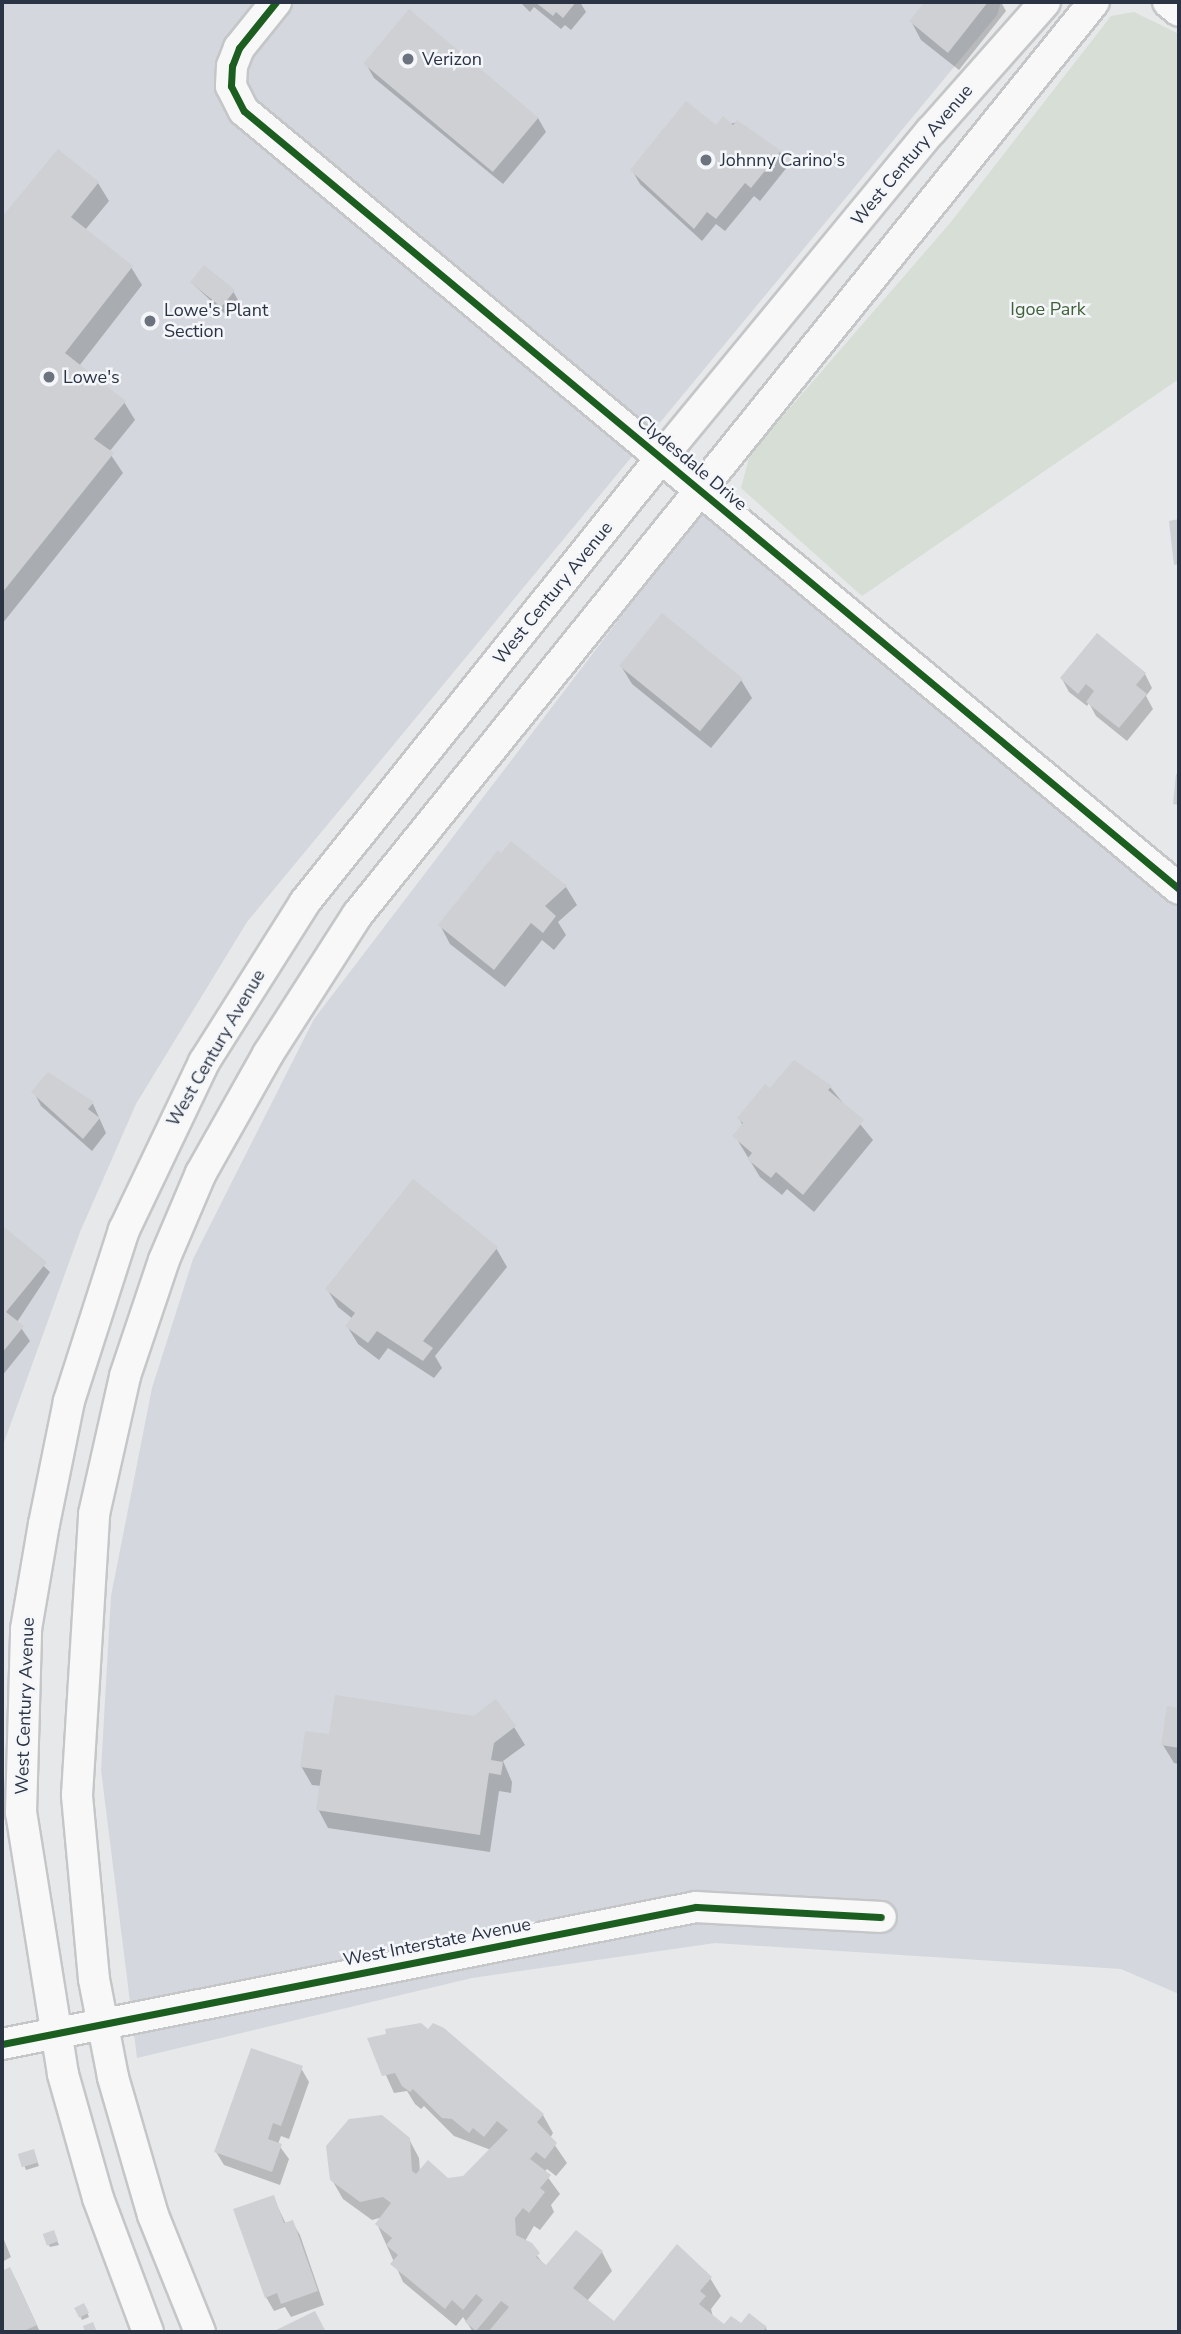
<!DOCTYPE html>
<style>
body{margin:0}
#map{position:relative;width:1181px;height:2334px;overflow:hidden;background:#e6e8ea;font-family:"Nunito Sans",sans-serif}
div>[style]{position:absolute}
.built>*{inset:0;background:#d4d7dd}
.green>*{inset:0;background:#d6ded6}
.shadow>*{inset:0;background:#0003}
.building>*{inset:0;background:#ced0d3;transform-origin:0 0}
.roads{filter:drop-shadow(2px 0 #c4c6c8) drop-shadow(-2px 0 #c4c6c8) drop-shadow(0 2px #c4c6c8) drop-shadow(0 -2px #c4c6c8)}
.secondary>*{height:30px;margin:-15px;padding:0 15px;transform-origin:15px;border-radius:15px;background:#f8f8f8}
.cycleway>*{height:7px;margin:-3.5px;padding:0 3.5px;transform-origin:3.5px;border-radius:3.5px;background:#1b5e20}
.dots>*{width:19px;height:19px;translate:-50% -50%;box-sizing:border-box;border:4px solid #f4f6f9;border-radius:50%}
span{translate:-50% -50%;white-space:nowrap;text-align:center;line-height:1.15;-webkit-text-stroke:5px #f4f6f9;paint-order:stroke}
.poi-label{font-size:18px;color:#2b3445}
.left{translate:0 -50%;text-align:left}
.street-label{font-size:18px;color:#2b3445}
.park-label{font-size:18px;color:#3f6138}
.frame{position:absolute;inset:0;border:4px solid #2b3445;pointer-events:none}
</style>
<div id="map">
<div class="built">
<div style="clip-path:polygon(2px 2px,1001px 2px,997px 15px,247px 922px,136px 1104px,80px 1232px,2px 1448px)"></div>
<div style="clip-path:polygon(703px 509px,1179px 902px,1179px 1994px,1121px 1969px,715px 1943px,472px 1978px,137px 2058px,101px 1770px,111px 1596px,152px 1388px,193px 1259px,314px 1019px)"></div>
</div>
<div class="green">
<div style="clip-path:polygon(1134px 12px,1179px 34px,1179px 379px,862px 596px,741px 488px,750px 454px,951px 222px,1111px 16px)"></div>
</div>
<div class="shadow">
<div style="clip-path:polygon(520px 2px,580px 2px,586px 12px,571px 30px,565px 25px,561px 29px,534px 7px,530px 12px)"></div>
<div style="clip-path:polygon(927px 2px,1001px 2px,1006px 11px,959px 70px,921px 40px,911px 21px)"></div>
<div style="clip-path:polygon(366px 64px,538px 118px,546px 132px,503px 184px,374px 78px)"></div>
<div style="clip-path:polygon(737px 122px,780px 152px,788px 166px,760px 201px,754px 196px,725px 231px,716px 224px,702px 241px,640px 184px,632px 170px,716px 128px)"></div>
<div style="clip-path:polygon(58px 151px,98px 183px,109px 201px,85px 230px,131px 267px,142px 285px,79px 366px,124px 402px,135px 420px,109px 452px,123px 473px,2px 624px,2px 220px)"></div>
<div style="clip-path:polygon(192px 283px,233px 291px,238px 300px,226px 315px)"></div>
<div style="clip-path:polygon(621px 666px,741px 680px,752px 698px,711px 748px,632px 684px)"></div>
<div style="clip-path:polygon(1145px 674px,1152px 688px,1146px 696px,1153px 709px,1127px 741px,1096px 716px,1089px 703px,1087px 706px,1069px 692px,1062px 679px)"></div>
<div style="clip-path:polygon(566px 887px,577px 905px,558px 922px,566px 935px,554px 950px,542px 940px,505px 987px,450px 944px,440px 925px)"></div>
<div style="clip-path:polygon(830px 1087px,873px 1140px,814px 1212px,787px 1189px,782px 1195px,760px 1177px,735px 1136px,743px 1126px,739px 1118px,771px 1091px)"></div>
<div style="clip-path:polygon(34px 1092px,93px 1104px,106px 1133px,92px 1151px,41px 1106px)"></div>
<div style="clip-path:polygon(5px 1230px,50px 1272px,17px 1322px,30px 1341px,2px 1376px)"></div>
<div style="clip-path:polygon(496px 1248px,507px 1267px,435px 1356px,442px 1368px,434px 1378px,388px 1348px,379px 1360px,358px 1344px,347px 1326px,353px 1319px,338px 1307px,327px 1289px)"></div>
<div style="clip-path:polygon(1168px 1708px,1179px 1709px,1179px 1764px,1174px 1763px,1163px 1745px)"></div>
<div style="clip-path:polygon(514px 1727px,525px 1745px,503px 1761px,512px 1782px,511px 1793px,499px 1791px,490px 1852px,328px 1828px,318px 1809px,322px 1786px,312px 1785px,301px 1766px,330px 1736px)"></div>
<div style="clip-path:polygon(370px 2040px,543px 2115px,553px 2133px,550px 2138px,567px 2163px,556px 2176px,547px 2169px,544px 2172px,560px 2194px,551px 2205px,554px 2212px,540px 2230px,534px 2226px,525px 2241px,547px 2268px,602px 2252px,612px 2271px,587px 2301px,614px 2323px,710px 2278px,721px 2296px,711px 2309px,713px 2317px,724px 2327px,766px 2328px,768px 2332px,473px 2332px,463px 2317px,456px 2326px,403px 2282px,377px 2224px,383px 2217px,372px 2220px,343px 2199px,332px 2180px,409px 2139px,419px 2158px,420px 2172px,447px 2179px,463px 2178px,491px 2150px,454px 2136px,424px 2106px,421px 2109px,415px 2104px,407px 2091px,394px 2093px)"></div>
<div style="clip-path:polygon(301px 2068px,309px 2082px,289px 2139px,281px 2136px,278px 2144px,289px 2159px,280px 2185px,224px 2165px,216px 2152px)"></div>
<div style="clip-path:polygon(20px 2155px,35px 2155px,39px 2166px,26px 2170px)"></div>
<div style="clip-path:polygon(273px 2197px,286px 2224px,292px 2222px,300px 2235px,324px 2305px,291px 2317px,285px 2307px,274px 2311px,266px 2297px)"></div>
<div style="clip-path:polygon(2px 2235px,11px 2257px,2px 2262px)"></div>
<div style="clip-path:polygon(55px 2236px,59px 2245px,50px 2247px,48px 2244px)"></div>
<div style="clip-path:polygon(10px 2269px,17px 2282px,40px 2332px,2px 2332px,2px 2272px)"></div>
<div style="clip-path:polygon(84px 2305px,89px 2317px,82px 2320px,80px 2316px)"></div>
</div>
<div class="building">
<div style="clip-path:polygon(535px 2px,576px 2px,563px 18px,556px 12px,553px 16px)"></div>
<div style="clip-path:polygon(925px 2px,988px 2px,948px 53px,909px 21px)"></div>
<div style="left:409px;top:9px;width:169px;height:71px;rotate:40deg"></div>
<div style="clip-path:polygon(686px 101px,716px 125px,723px 116px,733px 125px,737px 120px,781px 151px,751px 188px,745px 183px,716px 219px,707px 212px,694px 229px,630px 170px)"></div>
<div style="clip-path:polygon(58px 149px,99px 182px,71px 217px,133px 266px,65px 353px,126px 401px,94px 439px,114px 453px,2px 593px,2px 217px)"></div>
<div style="left:204px;top:265px;width:40px;height:22px;rotate:39deg"></div>
<div style="clip-path:polygon(1179px 519px,1179px 564px,1174px 565px,1169px 521px)"></div>
<div style="left:662px;top:613px;width:104px;height:68px;rotate:39deg"></div>
<div style="clip-path:polygon(1097px 633px,1146px 673px,1136px 685px,1147px 694px,1119px 728px,1086px 702px,1094px 691px,1086px 684px,1078px 694px,1060px 678px)"></div>
<div style="clip-path:polygon(1176px 774px,1179px 774px,1179px 805px,1173px 804px)"></div>
<div style="clip-path:polygon(511px 841px,567px 886px,545px 906px,556px 916px,543px 933px,531px 923px,494px 970px,438px 925px,498px 850px,501px 853px)"></div>
<div style="clip-path:polygon(794px 1060px,832px 1086px,828px 1090px,864px 1120px,803px 1195px,776px 1172px,771px 1178px,747px 1159px,752px 1153px,732px 1136px,743px 1123px,737px 1118px,765px 1084px,770px 1088px)"></div>
<div style="clip-path:polygon(48px 1072px,94px 1102px,88px 1109px,100px 1118px,83px 1139px,31px 1092px)"></div>
<div style="clip-path:polygon(413px 1179px,498px 1247px,423px 1341px,433px 1348px,423px 1361px,377px 1331px,368px 1343px,345px 1326px,355px 1313px,325px 1289px)"></div>
<div style="clip-path:polygon(4px 1227px,47px 1262px,6px 1312px,24px 1326px,2px 1353px)"></div>
<div style="clip-path:polygon(335px 1695px,474px 1716px,496px 1699px,516px 1726px,494px 1743px,491px 1760px,503px 1762px,501px 1775px,489px 1773px,480px 1835px,316px 1810px,322px 1770px,300px 1767px,305px 1731px,329px 1734px)"></div>
<div style="clip-path:polygon(1167px 1706px,1179px 1708px,1179px 1748px,1161px 1745px)"></div>
<div style="clip-path:polygon(421px 2023px,428px 2029px,433px 2023px,444px 2028px,544px 2114px,537px 2122px,557px 2143px,545px 2159px,536px 2152px,530px 2159px,551px 2175px,540px 2188px,545px 2192px,529px 2213px,523px 2208px,515px 2218px,516px 2235px,532px 2243px,540px 2253px,536px 2257px,546px 2265px,576px 2230px,603px 2251px,573px 2288px,614px 2321px,677px 2244px,712px 2277px,700px 2291px,706px 2296px,699px 2304px,724px 2324px,731px 2316px,741px 2323px,749px 2313px,767px 2327px,762px 2332px,488px 2332px,509px 2307px,501px 2301px,476px 2331px,465px 2322px,483px 2300px,476px 2294px,463px 2310px,452px 2300px,445px 2309px,390px 2264px,398px 2255px,386px 2245px,392px 2238px,375px 2224px,391px 2203px,383px 2197px,360px 2202px,330px 2180px,326px 2146px,349px 2119px,382px 2115px,410px 2138px,412px 2171px,416px 2174px,428px 2160px,448px 2178px,463px 2176px,508px 2130px,497px 2121px,484px 2137px,473px 2128px,469px 2133px,452px 2119px,442px 2118px,413px 2089px,410px 2092px,402px 2086px,395px 2073px,382px 2076px,367px 2038px,386px 2034px,385px 2029px)"></div>
<div style="clip-path:polygon(251px 2048px,303px 2066px,281px 2126px,273px 2123px,268px 2139px,282px 2144px,272px 2172px,214px 2152px)"></div>
<div style="left:34px;top:2149px;width:14px;height:17px;rotate:73deg"></div>
<div style="clip-path:polygon(274px 2195px,284px 2223px,293px 2220px,318px 2291px,281px 2304px,277px 2293px,265px 2298px,233px 2209px)"></div>
<div style="left:54px;top:2230px;width:12px;height:12px;rotate:70deg"></div>
<div style="clip-path:polygon(10px 2267px,37px 2325px,22px 2332px,2px 2332px,2px 2271px)"></div>
<div style="left:84px;top:2303px;width:11px;height:11px;rotate:63deg"></div>
<div style="clip-path:polygon(315px 2311px,326px 2332px,272px 2332px)"></div>
<div style="clip-path:polygon(93px 2322px,97px 2332px,85px 2332px,83px 2326px)"></div>
</div>
<div class="roads">
<div class="secondary">
<div style="left:276px;top:2px;width:59px;rotate:128.8deg"></div>
<div style="left:239px;top:48px;width:19px;rotate:111deg"></div>
<div style="left:232px;top:66px;width:20px;rotate:93deg"></div>
<div style="left:231px;top:86px;width:28px;rotate:63deg"></div>
<div style="left:244px;top:111px;width:1216px;rotate:39.76deg"></div>
<div style="left:1168px;top:2px;width:14px;rotate:39deg"></div>
<div style="left:2px;top:2044px;width:707px;rotate:-11.17deg"></div>
<div style="left:696px;top:1907px;width:185px;rotate:3.1deg"></div>
<div style="left:148px;top:2332px;width:143px;rotate:-110.5deg"></div>
<div style="left:98px;top:2198px;width:129px;rotate:-105.8deg"></div>
<div style="left:63px;top:2074px;width:264px;rotate:-99.1deg"></div>
<div style="left:21px;top:1813px;width:184px;rotate:-88.4deg"></div>
<div style="left:26px;top:1629px;width:107px;rotate:-80.3deg"></div>
<div style="left:44px;top:1524px;width:126px;rotate:-78.5deg"></div>
<div style="left:69px;top:1401px;width:180px;rotate:-72.2deg"></div>
<div style="left:124px;top:1230px;width:186px;rotate:-64.5deg"></div>
<div style="left:204px;top:1062px;width:189px;rotate:-57.7deg"></div>
<div style="left:305px;top:902px;width:569px;rotate:-51.28deg"></div>
<div style="left:661px;top:458px;width:424px;rotate:-50.5deg"></div>
<div style="left:931px;top:131px;width:172px;rotate:-48.5deg"></div>
<div style="left:200px;top:2332px;width:126px;rotate:-111.9deg"></div>
<div style="left:153px;top:2215px;width:144px;rotate:-106.2deg"></div>
<div style="left:113px;top:2077px;width:100px;rotate:-101deg"></div>
<div style="left:94px;top:1979px;width:185px;rotate:-95.3deg"></div>
<div style="left:77px;top:1795px;width:282px;rotate:-86.5deg"></div>
<div style="left:94px;top:1514px;width:141px;rotate:-77.3deg"></div>
<div style="left:125px;top:1376px;width:122px;rotate:-71.4deg"></div>
<div style="left:164px;top:1260px;width:95px;rotate:-67deg"></div>
<div style="left:201px;top:1173px;width:137px;rotate:-60.6deg"></div>
<div style="left:268px;top:1054px;width:166px;rotate:-57.3deg"></div>
<div style="left:358px;top:914px;width:1172px;rotate:-51.1deg"></div>
</div>
</div>
<div class="cycleway">
<div style="left:276px;top:2px;width:59px;rotate:128.8deg"></div>
<div style="left:239px;top:48px;width:19px;rotate:111deg"></div>
<div style="left:232px;top:66px;width:20px;rotate:93deg"></div>
<div style="left:231px;top:86px;width:28px;rotate:63deg"></div>
<div style="left:244px;top:111px;width:1216px;rotate:39.76deg"></div>
<div style="left:2px;top:2044px;width:707px;rotate:-11.17deg"></div>
<div style="left:696px;top:1907px;width:185px;rotate:3.1deg"></div>
</div>
<div class="dots">
<div style="left:408px;top:59px;background:#6c737f"></div>
<div style="left:706px;top:160px;background:#6c737f"></div>
<div style="left:150px;top:321px;background:#6c737f"></div>
<div style="left:49px;top:377px;background:#6c737f"></div>
</div>
<div class="poi-label">
<span class="left" style="left:422px;top:59px">Verizon</span>
<span class="left" style="left:720px;top:160px">Johnny Carino's</span>
<span class="left" style="left:164px;top:321px">Lowe's Plant<br>Section</span>
<span class="left" style="left:63px;top:377px">Lowe's</span>
</div>
<div class="street-label">
<span style="left:912px;top:155px;rotate:-50deg">West Century Avenue</span>
<span style="left:692px;top:463px;rotate:40deg">Clydesdale Drive</span>
<span style="left:553px;top:593px;rotate:-51deg">West Century Avenue</span>
<span style="left:216px;top:1048px;rotate:-60deg">West Century Avenue</span>
<span style="left:25px;top:1706px;rotate:-88deg">West Century Avenue</span>
<span style="left:437px;top:1942px;rotate:-11deg">West Interstate Avenue</span>
</div>
<div class="park-label">
<span style="left:1048px;top:309px">Igoe Park</span>
</div>
<div class="frame"></div>
</div>
